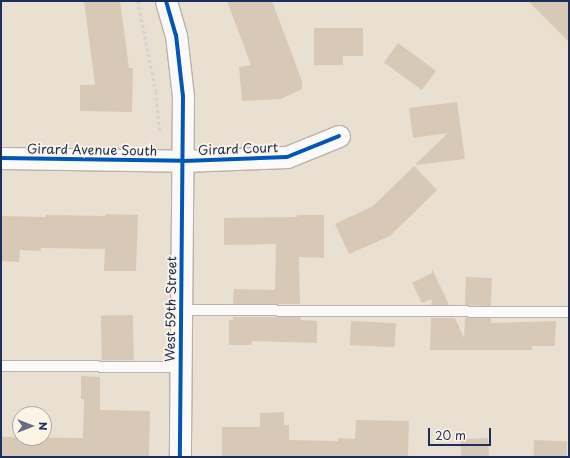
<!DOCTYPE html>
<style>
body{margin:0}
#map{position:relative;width:570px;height:458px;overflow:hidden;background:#eae0d2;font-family:"Playpen Sans",sans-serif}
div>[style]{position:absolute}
.building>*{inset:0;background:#d8c8b6;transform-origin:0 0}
.path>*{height:2.5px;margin-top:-1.25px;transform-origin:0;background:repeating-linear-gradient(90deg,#d4d3d2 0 3px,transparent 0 6px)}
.roads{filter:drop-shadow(1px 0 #b6b2ad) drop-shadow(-1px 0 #b6b2ad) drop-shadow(0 1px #b6b2ad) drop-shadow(0 -1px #b6b2ad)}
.lane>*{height:10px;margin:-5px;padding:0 5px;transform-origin:5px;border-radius:5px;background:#fcfaf8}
.street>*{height:21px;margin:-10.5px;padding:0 10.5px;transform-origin:10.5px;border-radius:10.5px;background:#fcfaf8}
.cycleway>*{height:4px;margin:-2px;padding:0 2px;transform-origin:2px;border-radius:2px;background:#0057b8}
span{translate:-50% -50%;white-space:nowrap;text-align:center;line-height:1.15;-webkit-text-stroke:3.5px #fcf5e5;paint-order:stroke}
.street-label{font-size:13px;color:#1b2f5e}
.frame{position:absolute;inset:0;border:2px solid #1b2f5e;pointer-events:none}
.north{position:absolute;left:12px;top:406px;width:40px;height:40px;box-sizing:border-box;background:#fcf5e5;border:1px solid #a2a6af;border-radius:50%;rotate:90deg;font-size:11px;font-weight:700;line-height:16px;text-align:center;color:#1b2f5e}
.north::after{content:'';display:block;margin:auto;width:14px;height:18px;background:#636d87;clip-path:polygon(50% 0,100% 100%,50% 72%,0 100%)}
.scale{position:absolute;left:428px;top:428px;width:63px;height:18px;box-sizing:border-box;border:2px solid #1b2f5e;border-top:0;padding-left:5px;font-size:12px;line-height:14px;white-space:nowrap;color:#1b2f5e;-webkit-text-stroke:3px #fcf5e5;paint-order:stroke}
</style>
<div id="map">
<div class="building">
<div style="clip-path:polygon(84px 1px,120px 1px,129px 68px,133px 68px,132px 112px,80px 111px,80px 85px,95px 85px)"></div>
<div style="clip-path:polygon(227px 1px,272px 1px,302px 81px,302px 89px,281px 99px,242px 101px,239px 67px,251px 65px)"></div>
<div style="clip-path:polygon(528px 1px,569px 1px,569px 42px)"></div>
<div style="clip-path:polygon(314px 28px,363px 28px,363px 56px,343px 56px,343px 65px,314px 65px)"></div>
<div style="left:398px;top:43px;width:47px;height:24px;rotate:36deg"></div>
<div style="clip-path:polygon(457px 102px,465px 159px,415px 165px,448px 133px,413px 138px,409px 108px)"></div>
<div style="clip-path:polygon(414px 166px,437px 190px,390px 236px,349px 254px,335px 224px,373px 206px)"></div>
<div style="clip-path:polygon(106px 214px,138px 215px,136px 271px,104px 271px,105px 249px,41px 248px,41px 251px,20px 250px,19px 262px,1px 261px,1px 216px,46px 217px,46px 215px,105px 216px)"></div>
<div style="clip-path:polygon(297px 215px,324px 215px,324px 258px,299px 257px,300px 304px,233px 304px,234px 289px,275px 290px,276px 244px,224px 245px,224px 218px,297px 217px)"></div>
<div style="clip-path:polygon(432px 269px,442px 290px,449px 305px,431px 305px,432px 299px,422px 303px,412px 283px,432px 273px)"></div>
<div style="left:466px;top:277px;width:26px;height:28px;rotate:2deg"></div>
<div style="left:133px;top:315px;width:45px;height:32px;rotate:89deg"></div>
<div style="clip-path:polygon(233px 317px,300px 317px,301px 320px,317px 321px,317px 343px,252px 341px,251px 345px,229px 345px,229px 320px,233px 320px)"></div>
<div style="clip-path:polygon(431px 318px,455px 318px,464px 338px,465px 318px,491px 318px,491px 323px,556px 321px,555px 346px,532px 346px,532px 350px,430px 350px)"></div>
<div style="left:351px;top:321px;width:45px;height:24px;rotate:3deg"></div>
<div style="clip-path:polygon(81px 376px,100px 377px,100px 410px,150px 411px,149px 457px,1px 457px,1px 437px,83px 438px,84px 399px,81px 399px)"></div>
<div style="clip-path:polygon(284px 412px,284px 425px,289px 425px,289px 440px,338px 441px,338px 438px,355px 439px,356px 420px,409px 421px,408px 457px,222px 457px,222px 427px,260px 427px,260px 413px)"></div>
<div style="left:488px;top:438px;width:19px;height:28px;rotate:87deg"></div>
<div style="left:534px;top:440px;width:33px;height:17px;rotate:2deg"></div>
</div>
<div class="path">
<div style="left:138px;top:1px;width:93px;rotate:78.8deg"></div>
<div style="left:156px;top:92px;width:41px;rotate:84.4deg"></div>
</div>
<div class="roads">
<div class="lane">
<div style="left:181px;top:310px;width:388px;rotate:0.3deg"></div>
<div style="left:1px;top:366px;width:180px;rotate:0.3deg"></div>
</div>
<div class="street">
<div style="left:166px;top:1px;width:35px;rotate:74deg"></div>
<div style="left:176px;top:35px;width:61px;rotate:83.5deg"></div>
<div style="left:183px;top:96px;width:361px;rotate:90.5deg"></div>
<div style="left:1px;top:158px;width:182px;rotate:0.9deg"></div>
<div style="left:183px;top:161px;width:104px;rotate:-2.2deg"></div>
<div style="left:287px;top:157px;width:56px;rotate:-22deg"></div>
</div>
</div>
<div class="cycleway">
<div style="left:166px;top:1px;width:35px;rotate:74deg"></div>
<div style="left:176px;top:35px;width:61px;rotate:83.5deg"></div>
<div style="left:183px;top:96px;width:361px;rotate:90.5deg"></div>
<div style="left:1px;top:158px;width:182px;rotate:0.9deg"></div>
<div style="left:183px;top:161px;width:104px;rotate:-2.2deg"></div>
<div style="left:287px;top:157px;width:56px;rotate:-22deg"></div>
</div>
<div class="street-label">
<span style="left:238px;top:149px;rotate:-2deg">Girard Court</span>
<span style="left:92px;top:150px;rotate:1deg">Girard Avenue South</span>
<span style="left:171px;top:309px;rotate:-89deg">West 59th Street</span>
</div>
<div class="frame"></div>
<div class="north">N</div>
<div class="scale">20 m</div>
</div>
